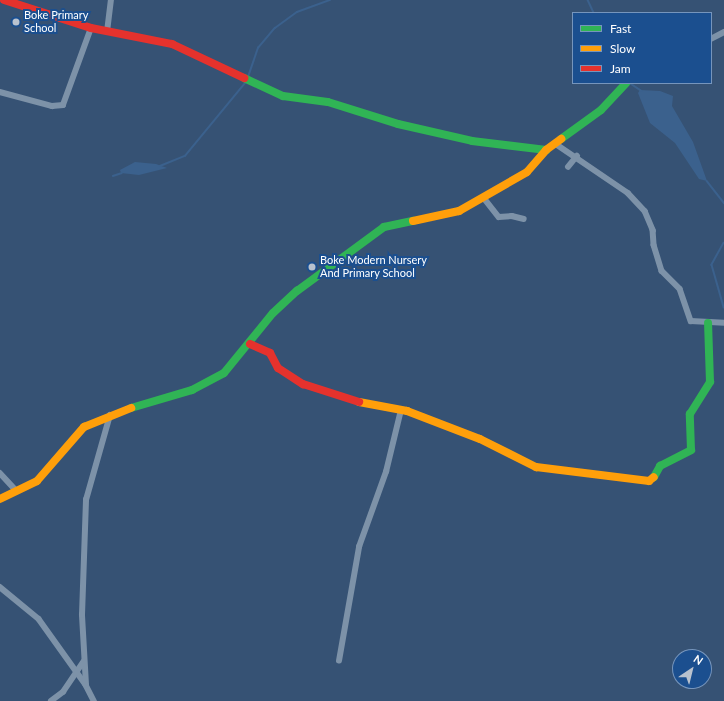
<!DOCTYPE html>
<style>
body{margin:0}
#map{position:relative;width:724px;height:701px;overflow:hidden;background:#365274;font-family:Lato,sans-serif}
div>[style]{position:absolute}
.water>*{inset:0;background:#3b618d}
.stream>*{height:1.5px;margin:-0.75px;padding:0 0.75px;transform-origin:0.75px;border-radius:0.75px;background:#3b618d}
.street>*{height:5.5px;margin:-2.75px;padding:0 2.75px;transform-origin:2.75px;border-radius:2.75px;background:#7d92a8}
.fast>*{height:8px;margin:-4px;padding:0 4px;transform-origin:4px;border-radius:4px;background:#30b455}
.slow>*{height:8px;margin:-4px;padding:0 4px;transform-origin:4px;border-radius:4px;background:#ff9f0a}
.jam>*{height:8px;margin:-4px;padding:0 4px;transform-origin:4px;border-radius:4px;background:#e5322d}
.dots>*{width:11px;height:11px;translate:-50% -50%;box-sizing:border-box;border:2px solid #1b4f8f;border-radius:50%}
span{translate:-50% -50%;white-space:nowrap;text-align:center;line-height:1.15;-webkit-text-stroke:4px #1b4f8f;paint-order:stroke}
.poi-label{font-size:11px;color:#fff}
.left{translate:0 -50%;text-align:left}
.legend{position:absolute;left:572px;top:12px;width:140px;height:72px;box-sizing:border-box;background:#1b4f8f;border:1px solid #7695bc;margin:0;padding:5px 7px;list-style:none;font-size:12px;color:#fff}
.legend li{display:flex;align-items:center;gap:8px;height:20px}
.legend b{width:20px;border:1px solid #7695bc}
.north{position:absolute;left:672px;top:649px;width:40px;height:40px;box-sizing:border-box;background:#1b4f8f;border:1px solid #7695bc;border-radius:50%;rotate:35deg;font-size:11px;font-weight:700;line-height:16px;text-align:center;color:#fff}
.north::after{content:'';display:block;margin:auto;width:14px;height:18px;background:#b9c2ce;clip-path:polygon(50% 0,100% 100%,50% 72%,0 100%)}
</style>
<div id="map">
<div class="water">
<div style="clip-path:polygon(640px 90px,660px 91px,673px 96px,672px 106px,693px 142px,707px 181px,699px 179px,675px 143px,650px 123px,638px 93px)"></div>
<div style="clip-path:polygon(135px 162px,156px 164px,167px 168px,139px 175px,121px 173px,120px 170px)"></div>
</div>
<div class="stream">
<div style="left:588px;top:0;width:14px;rotate:65deg"></div>
<div style="left:248px;top:77px;width:31px;rotate:-71deg"></div>
<div style="left:258px;top:48px;width:26px;rotate:-50deg"></div>
<div style="left:275px;top:28px;width:27px;rotate:-36deg"></div>
<div style="left:297px;top:12px;width:35px;rotate:-20deg"></div>
<div style="left:630px;top:83px;width:14px;rotate:34deg"></div>
<div style="left:160px;top:166px;width:27px;rotate:-22deg"></div>
<div style="left:185px;top:156px;width:96px;rotate:-50.5deg"></div>
<div style="left:113px;top:176px;width:9px;rotate:-18deg"></div>
<div style="left:707px;top:181px;width:28px;rotate:52deg"></div>
<div style="left:724px;top:243px;width:25px;rotate:119deg"></div>
<div style="left:712px;top:265px;width:44px;rotate:74.1deg"></div>
</div>
<div class="street">
<div style="left:107px;top:32px;width:32px;rotate:-83deg"></div>
<div style="left:711px;top:39px;width:15px;rotate:-28deg"></div>
<div style="left:0;top:92px;width:54px;rotate:15.1deg"></div>
<div style="left:52px;top:106px;width:11px;rotate:-5deg"></div>
<div style="left:63px;top:105px;width:82px;rotate:-70deg"></div>
<div style="left:556px;top:144px;width:87px;rotate:34.2deg"></div>
<div style="left:628px;top:193px;width:25px;rotate:47deg"></div>
<div style="left:645px;top:211px;width:21px;rotate:67deg"></div>
<div style="left:653px;top:230px;width:15px;rotate:86deg"></div>
<div style="left:654px;top:245px;width:27px;rotate:73deg"></div>
<div style="left:662px;top:271px;width:25px;rotate:45deg"></div>
<div style="left:680px;top:289px;width:34px;rotate:71deg"></div>
<div style="left:691px;top:321px;width:33px;rotate:3deg"></div>
<div style="left:568px;top:167px;width:14px;rotate:-51deg"></div>
<div style="left:484px;top:198px;width:24px;rotate:52deg"></div>
<div style="left:499px;top:217px;width:13px;rotate:-4deg"></div>
<div style="left:512px;top:216px;width:12px;rotate:14deg"></div>
<div style="left:0;top:473px;width:23px;rotate:47deg"></div>
<div style="left:0;top:587px;width:50px;rotate:39.4deg"></div>
<div style="left:39px;top:619px;width:81px;rotate:54.5deg"></div>
<div style="left:86px;top:685px;width:18px;rotate:63deg"></div>
<div style="left:339px;top:661px;width:116px;rotate:-80deg"></div>
<div style="left:359px;top:547px;width:80px;rotate:-70.2deg"></div>
<div style="left:386px;top:472px;width:64px;rotate:-76.4deg"></div>
<div style="left:86px;top:685px;width:70px;rotate:-93.3deg"></div>
<div style="left:82px;top:615px;width:115px;rotate:-88deg"></div>
<div style="left:86px;top:500px;width:88px;rotate:-74.2deg"></div>
<div style="left:51px;top:701px;width:15px;rotate:-37deg"></div>
<div style="left:63px;top:692px;width:36px;rotate:-56deg"></div>
</div>
<div class="fast">
<div style="left:244px;top:78px;width:43px;rotate:24.8deg"></div>
<div style="left:283px;top:96px;width:45px;rotate:7.6deg"></div>
<div style="left:328px;top:102px;width:73px;rotate:17.4deg"></div>
<div style="left:398px;top:124px;width:76px;rotate:12.9deg"></div>
<div style="left:472px;top:141px;width:75px;rotate:6.9deg"></div>
<div style="left:561px;top:139px;width:49px;rotate:-35.9deg"></div>
<div style="left:601px;top:110px;width:37px;rotate:-47deg"></div>
<div style="left:131px;top:408px;width:64px;rotate:-16.4deg"></div>
<div style="left:192px;top:390px;width:36px;rotate:-28deg"></div>
<div style="left:224px;top:373px;width:77px;rotate:-50.8deg"></div>
<div style="left:273px;top:313px;width:33px;rotate:-43deg"></div>
<div style="left:297px;top:291px;width:108px;rotate:-36.3deg"></div>
<div style="left:384px;top:227px;width:30px;rotate:-12deg"></div>
<div style="left:654px;top:477px;width:13px;rotate:-61deg"></div>
<div style="left:660px;top:466px;width:35px;rotate:-27deg"></div>
<div style="left:691px;top:450px;width:36px;rotate:-92deg"></div>
<div style="left:690px;top:414px;width:38px;rotate:-58deg"></div>
<div style="left:710px;top:382px;width:59px;rotate:-91.9deg"></div>
</div>
<div class="slow">
<div style="left:413px;top:221px;width:47px;rotate:-12.3deg"></div>
<div style="left:459px;top:211px;width:78px;rotate:-29.8deg"></div>
<div style="left:527px;top:172px;width:29px;rotate:-49deg"></div>
<div style="left:546px;top:150px;width:19px;rotate:-36deg"></div>
<div style="left:359px;top:402px;width:49px;rotate:10.6deg"></div>
<div style="left:407px;top:411px;width:78px;rotate:21deg"></div>
<div style="left:480px;top:439px;width:63px;rotate:26.6deg"></div>
<div style="left:536px;top:467px;width:114px;rotate:7.1deg"></div>
<div style="left:649px;top:481px;width:6px;rotate:-39deg"></div>
<div style="left:0;top:499px;width:41px;rotate:-25.9deg"></div>
<div style="left:37px;top:481px;width:72px;rotate:-49deg"></div>
<div style="left:84px;top:427px;width:51px;rotate:-22deg"></div>
</div>
<div class="jam">
<div style="left:4px;top:0;width:91px;rotate:17.8deg"></div>
<div style="left:91px;top:28px;width:83px;rotate:11.2deg"></div>
<div style="left:172px;top:44px;width:80px;rotate:25.3deg"></div>
<div style="left:250px;top:344px;width:22px;rotate:24deg"></div>
<div style="left:270px;top:353px;width:17px;rotate:62deg"></div>
<div style="left:278px;top:368px;width:30px;rotate:33deg"></div>
<div style="left:303px;top:384px;width:59px;rotate:17.8deg"></div>
</div>
<div class="dots">
<div style="left:16px;top:22px;background:#b9c2ce"></div>
<div style="left:312px;top:267px;background:#b9c2ce"></div>
</div>
<div class="poi-label">
<span class="left" style="left:24px;top:22px">Boke Primary<br>School</span>
<span class="left" style="left:320px;top:267px">Boke Modern Nursery<br>And Primary School</span>
</div>
<ul class="legend">
<li><b style="height:5px;background:#30b455"></b>Fast</li>
<li><b style="height:5px;background:#ff9f0a"></b>Slow</li>
<li><b style="height:5px;background:#e5322d"></b>Jam</li>
</ul>
<div class="north">N</div>
</div>
